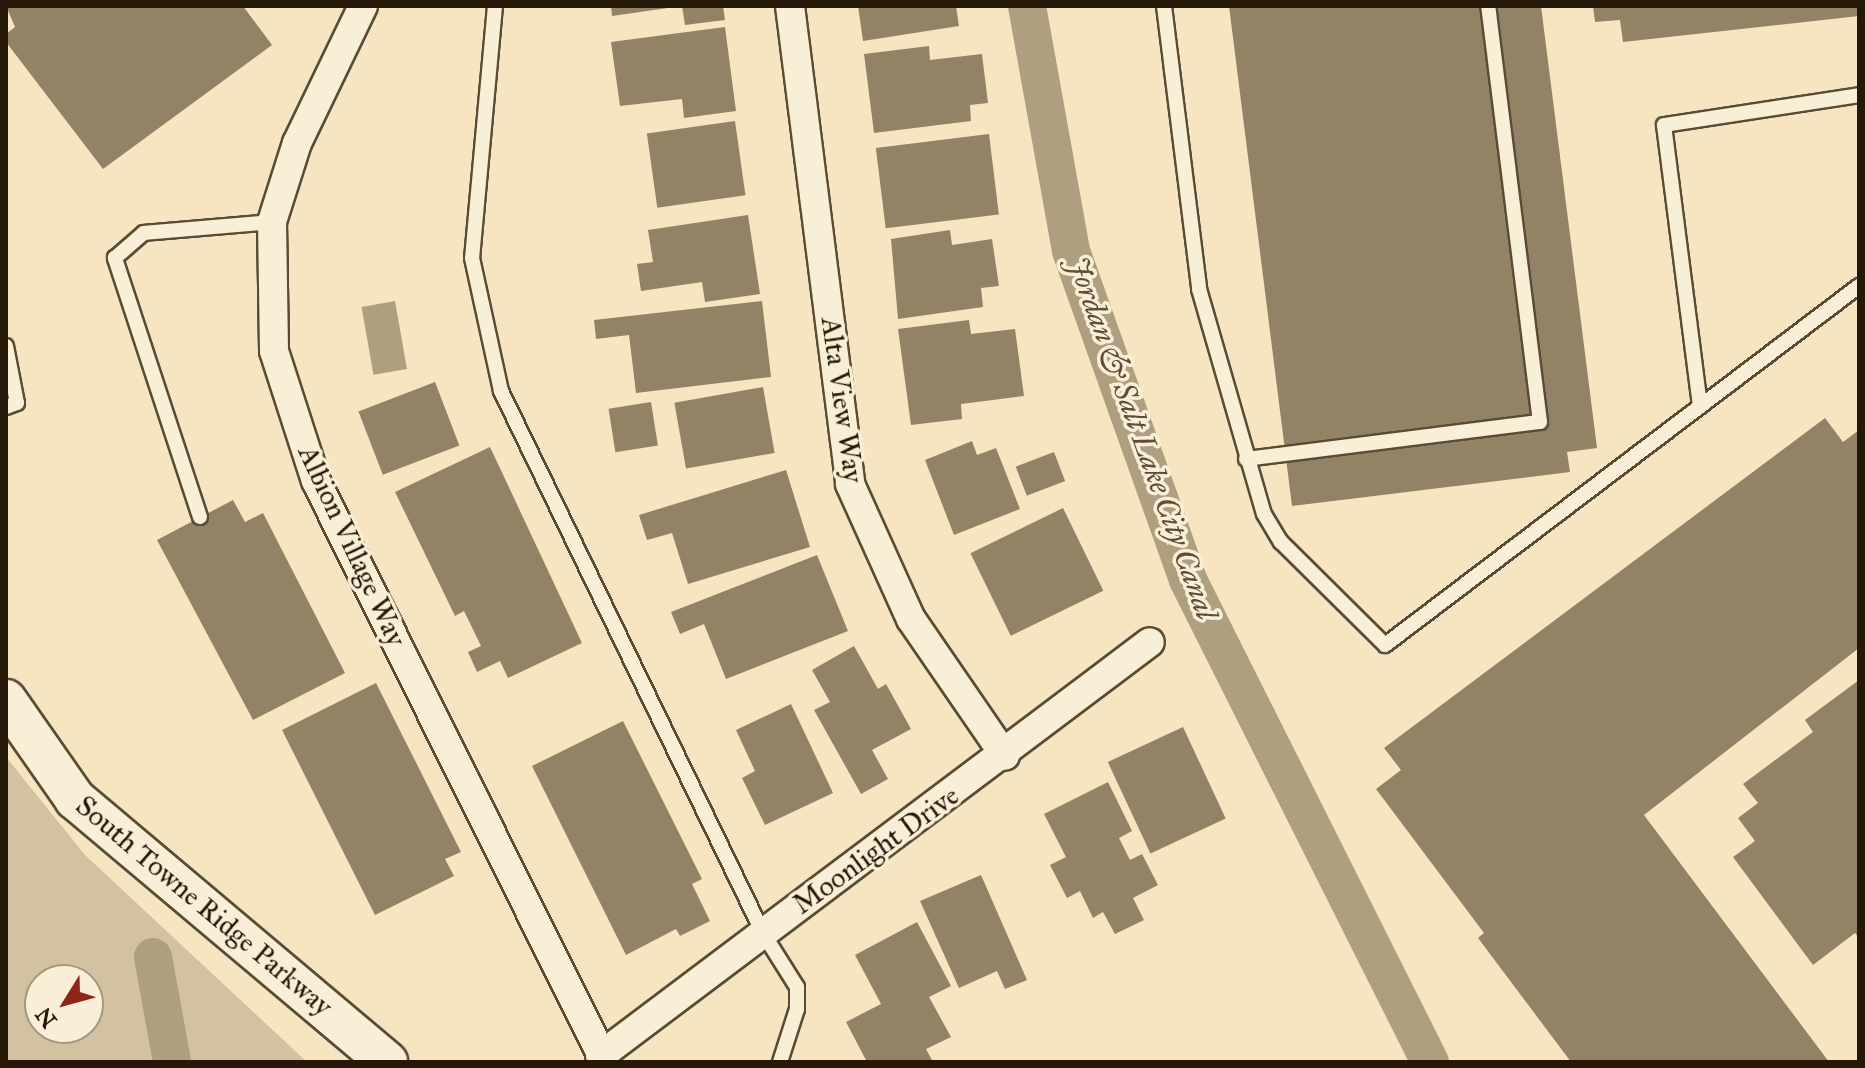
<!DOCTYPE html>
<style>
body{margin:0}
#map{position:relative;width:1865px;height:1068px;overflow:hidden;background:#f6e5c0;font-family:"IM FELL Great Primer",serif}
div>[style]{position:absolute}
.green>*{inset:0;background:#d2c2a1}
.water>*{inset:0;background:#af9f81;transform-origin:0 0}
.canal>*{height:38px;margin:-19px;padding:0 19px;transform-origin:19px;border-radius:19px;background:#af9f81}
.building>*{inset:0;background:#928367;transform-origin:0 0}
.roads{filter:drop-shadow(2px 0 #594b35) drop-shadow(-2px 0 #594b35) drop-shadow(0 2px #594b35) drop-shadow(0 -2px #594b35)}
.lane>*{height:14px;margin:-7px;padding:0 7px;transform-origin:7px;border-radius:7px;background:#f9eed6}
.street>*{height:28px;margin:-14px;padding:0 14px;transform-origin:14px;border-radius:14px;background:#f9eed6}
.secondary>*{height:40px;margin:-20px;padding:0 20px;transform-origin:20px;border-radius:20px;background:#f9eed6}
span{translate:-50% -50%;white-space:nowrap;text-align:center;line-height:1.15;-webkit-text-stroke:7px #f9eed6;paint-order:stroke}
.street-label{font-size:28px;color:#251807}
.water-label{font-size:30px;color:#5c4e38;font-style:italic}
.frame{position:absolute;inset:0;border:8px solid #251807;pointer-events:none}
.north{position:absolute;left:24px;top:964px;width:80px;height:80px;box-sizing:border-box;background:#f9eed6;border:2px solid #a49883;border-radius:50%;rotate:233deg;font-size:22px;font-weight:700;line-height:32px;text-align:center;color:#251807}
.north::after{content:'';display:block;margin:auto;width:28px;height:36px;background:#8f2418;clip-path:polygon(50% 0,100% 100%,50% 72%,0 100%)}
</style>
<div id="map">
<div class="green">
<div style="clip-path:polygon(evenodd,6px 757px,85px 855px,307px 1062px,6px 1062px,6px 757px,40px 980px,88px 980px,88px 1028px,40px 1028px,40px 980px)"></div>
</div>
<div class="water">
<div style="left:395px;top:301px;width:69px;height:34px;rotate:80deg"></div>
</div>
<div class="canal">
<div style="left:1027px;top:6px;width:249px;rotate:79.8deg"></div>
<div style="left:1071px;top:251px;width:349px;rotate:70.4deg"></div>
<div style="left:1188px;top:580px;width:539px;rotate:63.34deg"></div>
<div style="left:153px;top:957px;width:107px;rotate:79.7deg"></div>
</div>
<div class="building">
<div style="clip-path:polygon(6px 6px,243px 6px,272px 45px,103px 169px,6px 42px,6px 34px,15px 27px)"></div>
<div style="clip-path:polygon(611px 6px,668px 6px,668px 8px,612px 16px)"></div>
<div style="clip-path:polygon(682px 6px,723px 6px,725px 20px,685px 25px)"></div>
<div style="clip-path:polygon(858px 6px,956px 6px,959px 26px,863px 41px)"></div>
<div style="clip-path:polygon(1229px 6px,1541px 6px,1597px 448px,1567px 452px,1570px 472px,1292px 506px)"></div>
<div style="clip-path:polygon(1593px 6px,1859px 6px,1859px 16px,1623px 42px,1620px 20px,1595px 22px)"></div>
<div style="clip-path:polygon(725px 27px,736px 111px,684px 118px,682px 99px,620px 106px,611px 42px)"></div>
<div style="clip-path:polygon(929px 46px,930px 60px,982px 54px,988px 103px,970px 105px,971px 121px,874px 133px,864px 54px)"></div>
<div style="left:735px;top:121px;width:75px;height:89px;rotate:82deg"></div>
<div style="left:989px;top:134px;width:81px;height:114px;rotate:83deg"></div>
<div style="clip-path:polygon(748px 215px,760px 294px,705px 302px,702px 282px,641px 291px,637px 264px,653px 262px,648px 230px)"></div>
<div style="clip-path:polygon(950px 230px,952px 245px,992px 239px,999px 286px,981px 288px,983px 307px,898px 319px,891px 239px)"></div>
<div style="clip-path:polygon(762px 301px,771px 377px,636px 393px,629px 335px,596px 339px,594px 320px)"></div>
<div style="clip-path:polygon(969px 320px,971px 334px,1015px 329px,1024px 396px,961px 404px,962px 419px,911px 425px,898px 329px)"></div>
<div style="left:435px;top:382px;width:68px;height:82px;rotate:69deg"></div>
<div style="left:763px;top:387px;width:67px;height:90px;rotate:80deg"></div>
<div style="left:651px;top:402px;width:44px;height:43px;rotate:81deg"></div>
<div style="clip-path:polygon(1825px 418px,1843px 442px,1859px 430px,1859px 648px,1644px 815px,1829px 1062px,1571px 1062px,1478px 938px,1484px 933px,1376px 789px,1401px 770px,1384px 748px)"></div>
<div style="clip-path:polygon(972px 441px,977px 455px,996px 448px,1020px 509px,954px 535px,925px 460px)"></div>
<div style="clip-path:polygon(490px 447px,582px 643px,508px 678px,500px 661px,477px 672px,468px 652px,481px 646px,464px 611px,455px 616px,395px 492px)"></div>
<div style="left:1054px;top:452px;width:31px;height:41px;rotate:69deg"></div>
<div style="clip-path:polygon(786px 470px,810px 547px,688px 584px,672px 533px,647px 540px,639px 515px)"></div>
<div style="clip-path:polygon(233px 500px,245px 522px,263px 513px,345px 673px,253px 720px,157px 540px)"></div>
<div style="left:1063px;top:508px;width:92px;height:103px;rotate:64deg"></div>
<div style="clip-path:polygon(817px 555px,848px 631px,726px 679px,704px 624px,680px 634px,671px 612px)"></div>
<div style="clip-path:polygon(854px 646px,878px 689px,886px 684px,911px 729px,872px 750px,888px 779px,861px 794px,814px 710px,830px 702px,812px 670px)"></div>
<div style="clip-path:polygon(1859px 680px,1859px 938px,1855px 933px,1813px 965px,1733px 857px,1755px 841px,1738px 818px,1758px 803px,1743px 784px,1813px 732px,1805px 720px)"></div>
<div style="clip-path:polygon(376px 683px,461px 852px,445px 859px,454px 876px,375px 915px,282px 730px)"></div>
<div style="clip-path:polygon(791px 704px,833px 793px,765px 825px,742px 778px,755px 771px,736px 730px)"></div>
<div style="clip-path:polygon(623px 721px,702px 879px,692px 884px,710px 921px,680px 936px,676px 929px,626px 955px,532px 766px)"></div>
<div style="left:1183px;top:727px;width:101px;height:83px;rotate:65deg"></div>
<div style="clip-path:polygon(1108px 782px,1132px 831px,1119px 838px,1130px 860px,1142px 854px,1158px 885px,1133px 898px,1144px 920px,1115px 934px,1103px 912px,1093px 918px,1080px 891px,1067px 898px,1050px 865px,1066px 857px,1044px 814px)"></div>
<div style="clip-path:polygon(981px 875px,1027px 980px,1005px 989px,997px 971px,959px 988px,920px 901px)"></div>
<div style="clip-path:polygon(917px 922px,951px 986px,929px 997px,951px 1037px,926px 1049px,933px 1062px,867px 1062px,846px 1022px,881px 1004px,855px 955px)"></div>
</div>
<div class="roads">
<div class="lane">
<div style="left:495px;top:6px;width:253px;rotate:95.2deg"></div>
<div style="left:472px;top:258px;width:136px;rotate:77.7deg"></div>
<div style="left:501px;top:391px;width:602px;rotate:64.2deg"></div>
<div style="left:763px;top:933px;width:64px;rotate:57.8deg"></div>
<div style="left:797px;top:987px;width:22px;rotate:90deg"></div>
<div style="left:797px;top:1009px;width:56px;rotate:107.8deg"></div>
<div style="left:1164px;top:6px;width:285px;rotate:82.9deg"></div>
<div style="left:1199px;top:289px;width:234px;rotate:73.9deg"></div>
<div style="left:1264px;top:514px;width:33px;rotate:59deg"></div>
<div style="left:1281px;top:542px;width:146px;rotate:44.7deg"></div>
<div style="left:1385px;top:645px;width:595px;rotate:-37.14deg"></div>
<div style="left:6px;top:346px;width:58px;rotate:79.1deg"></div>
<div style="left:17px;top:403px;width:12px;rotate:160deg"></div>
<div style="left:1700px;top:406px;width:283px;rotate:-97.3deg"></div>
<div style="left:1664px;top:125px;width:197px;rotate:-8.7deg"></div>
<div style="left:1246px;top:459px;width:296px;rotate:-7.2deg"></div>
<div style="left:1540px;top:422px;width:419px;rotate:-97.1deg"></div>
<div style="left:200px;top:517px;width:273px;rotate:-108.2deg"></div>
<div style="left:115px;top:258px;width:38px;rotate:-41deg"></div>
<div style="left:144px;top:233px;width:128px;rotate:-4.9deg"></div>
</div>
<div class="street">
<div style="left:363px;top:6px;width:152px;rotate:115.7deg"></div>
<div style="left:297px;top:143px;width:83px;rotate:107.6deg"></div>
<div style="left:272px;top:222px;width:129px;rotate:89.1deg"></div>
<div style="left:274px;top:351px;width:137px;rotate:72.1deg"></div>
<div style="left:316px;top:481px;width:649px;rotate:63.55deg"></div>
<div style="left:790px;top:6px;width:482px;rotate:82.8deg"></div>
<div style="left:850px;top:484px;width:148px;rotate:65.7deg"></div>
<div style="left:911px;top:619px;width:166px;rotate:55.5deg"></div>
<div style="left:600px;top:1056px;width:688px;rotate:-36.97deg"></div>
</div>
<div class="secondary">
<div style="left:6px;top:700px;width:121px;rotate:55.1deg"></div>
<div style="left:75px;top:799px;width:408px;rotate:40.1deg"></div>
</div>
</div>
<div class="street-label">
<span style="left:842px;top:400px;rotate:82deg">Alta View Way</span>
<span style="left:352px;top:546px;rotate:65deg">Albion Village Way</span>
<span style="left:876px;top:850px;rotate:-36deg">Moonlight Drive</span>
<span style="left:204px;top:906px;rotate:40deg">South Towne Ridge Parkway</span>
</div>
<div class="water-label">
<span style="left:1142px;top:438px;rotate:70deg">Jordan &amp; Salt Lake City Canal</span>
</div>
<div class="frame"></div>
<div class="north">N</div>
</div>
